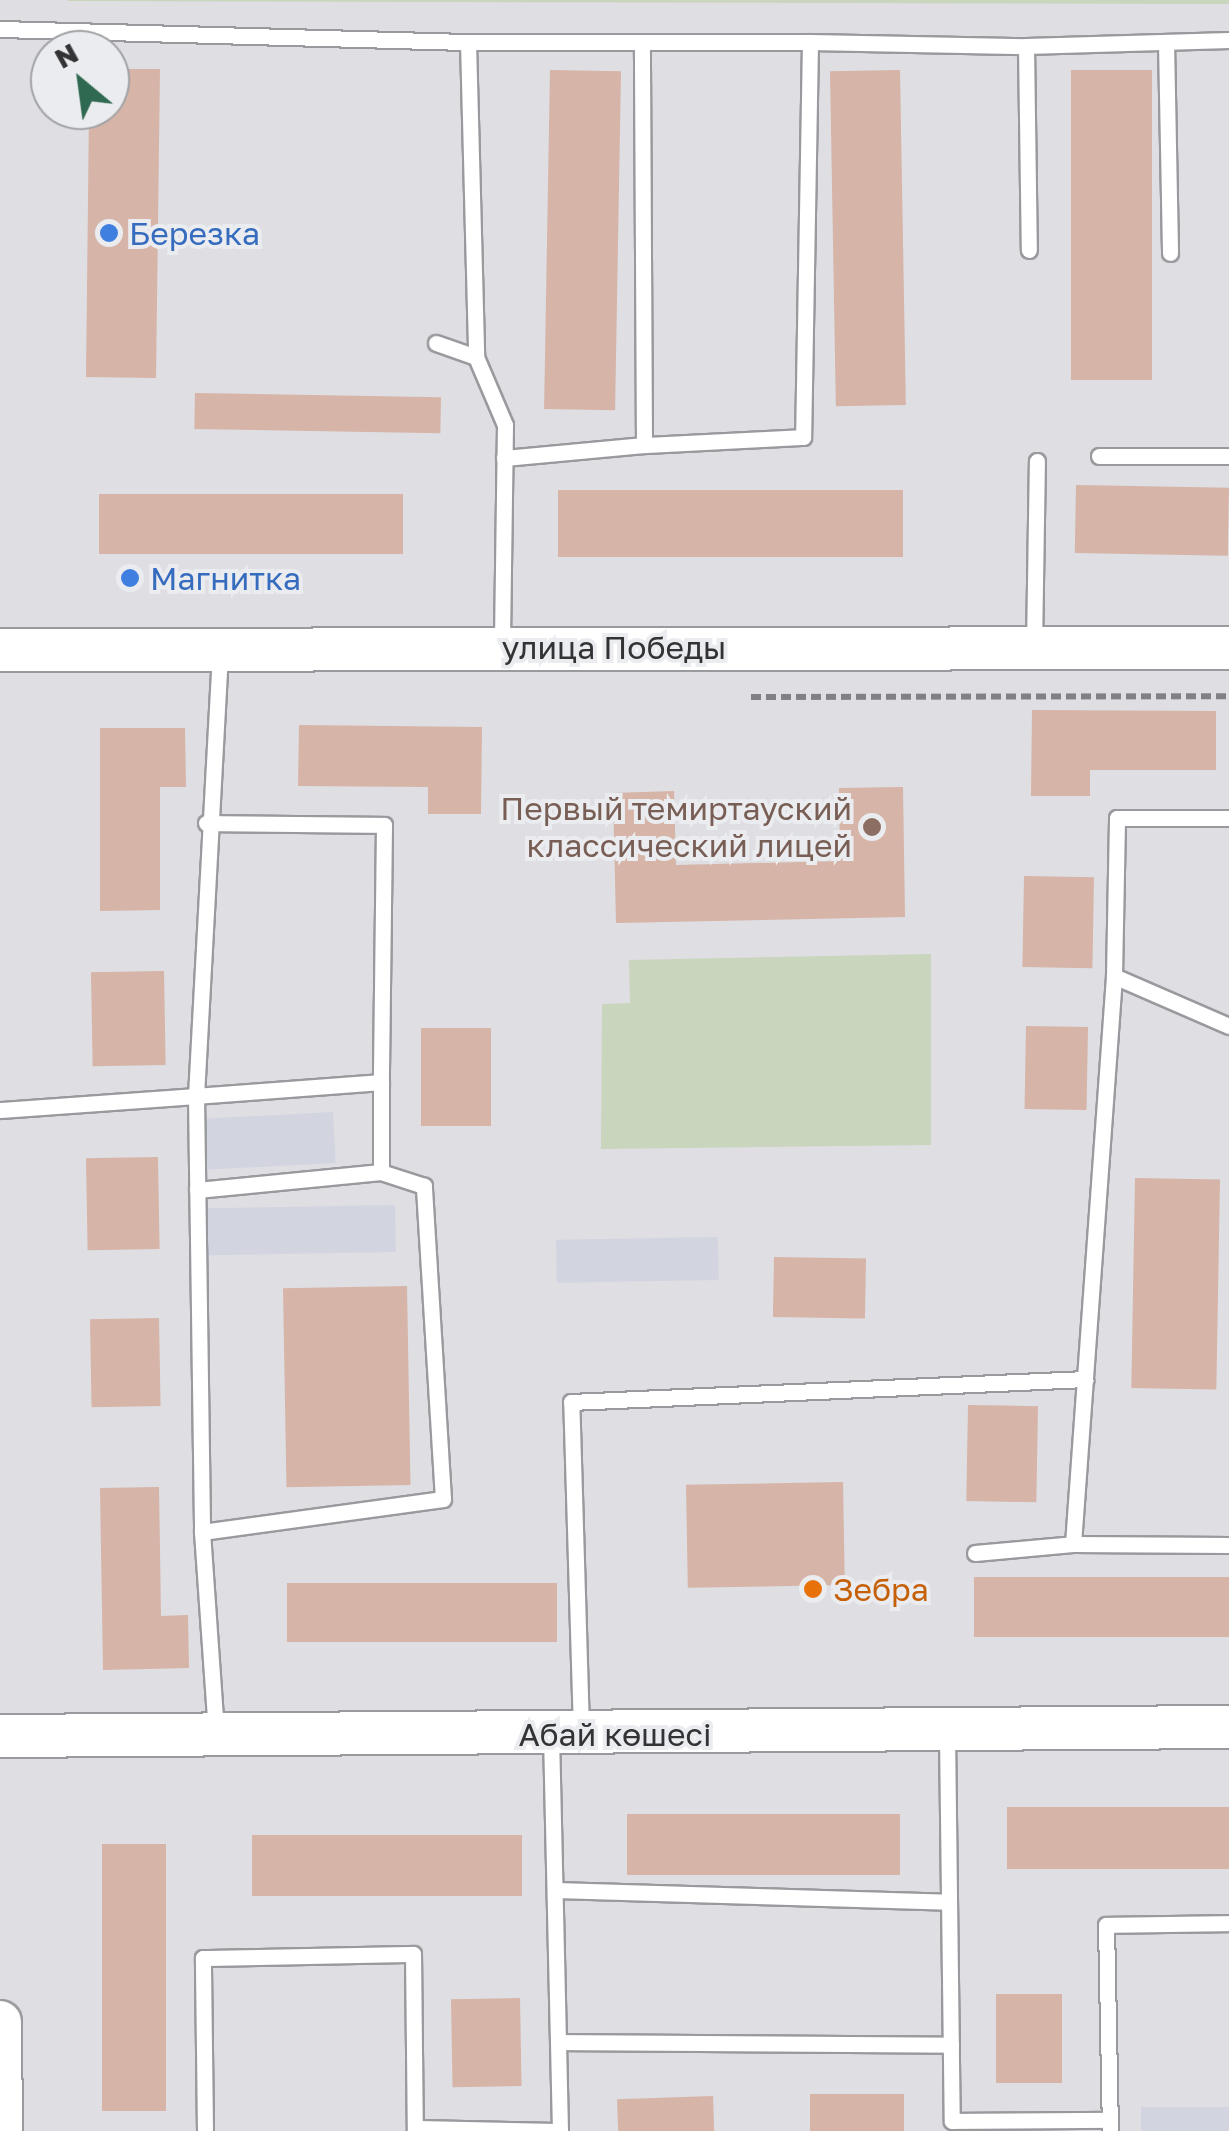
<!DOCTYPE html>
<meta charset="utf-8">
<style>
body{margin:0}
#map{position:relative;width:1229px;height:2131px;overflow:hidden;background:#dedee3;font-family:"Golos Text",sans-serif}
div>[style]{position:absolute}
.built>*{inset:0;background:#d2d4e0;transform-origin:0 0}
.green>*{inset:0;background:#cad5bd}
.building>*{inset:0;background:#d6b4a7;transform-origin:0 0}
.path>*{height:6px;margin-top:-3px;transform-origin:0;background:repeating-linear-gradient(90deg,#818185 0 10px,transparent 0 15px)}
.roads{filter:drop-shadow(2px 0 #999a9e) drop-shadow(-2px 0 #999a9e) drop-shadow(0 2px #999a9e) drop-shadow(0 -2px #999a9e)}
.lane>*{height:15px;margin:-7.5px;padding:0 7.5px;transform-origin:7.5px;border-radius:7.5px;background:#fff}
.secondary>*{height:42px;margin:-21px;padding:0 21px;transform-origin:21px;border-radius:21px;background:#fff}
.dots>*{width:28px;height:28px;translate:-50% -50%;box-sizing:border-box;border:5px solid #ebecf0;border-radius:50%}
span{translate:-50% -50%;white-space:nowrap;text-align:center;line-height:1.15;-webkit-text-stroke:8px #ebecf0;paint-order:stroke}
.shop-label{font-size:32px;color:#366cbe}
.left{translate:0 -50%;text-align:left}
.street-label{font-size:32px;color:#333335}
.education-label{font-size:32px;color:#785e54}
.right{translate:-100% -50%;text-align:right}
.food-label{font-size:32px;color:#c56008}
.north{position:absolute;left:30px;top:30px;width:100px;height:100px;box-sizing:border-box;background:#ebecf0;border:2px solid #a1a2a5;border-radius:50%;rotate:331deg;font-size:28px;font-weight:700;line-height:40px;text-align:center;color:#333335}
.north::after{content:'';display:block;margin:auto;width:35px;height:45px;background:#306951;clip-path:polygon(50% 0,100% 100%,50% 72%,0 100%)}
</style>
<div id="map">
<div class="built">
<div style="left:333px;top:1112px;width:51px;height:129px;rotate:87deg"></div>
<div style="left:395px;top:1205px;width:47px;height:189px;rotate:89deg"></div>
<div style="left:718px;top:1237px;width:43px;height:162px;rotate:89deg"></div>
<div style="left:1229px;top:2107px;width:24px;height:88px;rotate:90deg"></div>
</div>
<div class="green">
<div style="clip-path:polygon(68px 0,1229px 0,1229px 4px,68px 1px)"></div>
<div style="clip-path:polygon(931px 954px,931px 1145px,601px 1149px,602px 1004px,630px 1003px,629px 960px)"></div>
</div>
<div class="building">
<div style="clip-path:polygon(110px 69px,160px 69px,156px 378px,86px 377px,89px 110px,110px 110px)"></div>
<div style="left:550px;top:70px;width:71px;height:339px;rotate:1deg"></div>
<div style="left:900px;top:70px;width:335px;height:70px;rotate:89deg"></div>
<div style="left:1152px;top:70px;width:310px;height:81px;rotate:90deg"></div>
<div style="left:195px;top:393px;width:246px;height:36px;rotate:1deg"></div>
<div style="left:1076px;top:485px;width:153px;height:68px;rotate:1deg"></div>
<div style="left:558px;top:490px;width:345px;height:67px"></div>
<div style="left:99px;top:494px;width:304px;height:60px"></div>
<div style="clip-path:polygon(1032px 710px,1216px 711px,1216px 770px,1090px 770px,1090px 796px,1031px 796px)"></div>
<div style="clip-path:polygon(299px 725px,482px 727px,481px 814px,428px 814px,428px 787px,298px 786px)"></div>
<div style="clip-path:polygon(100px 728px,185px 728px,186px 787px,160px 787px,160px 910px,100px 911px)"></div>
<div style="clip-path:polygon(903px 787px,905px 917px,616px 923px,613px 793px,674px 791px,676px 865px,840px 861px,839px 788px)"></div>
<div style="left:1024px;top:876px;width:70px;height:91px;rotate:1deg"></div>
<div style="left:164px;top:971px;width:94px;height:73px;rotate:89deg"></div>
<div style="left:1026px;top:1026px;width:62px;height:83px;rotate:1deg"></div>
<div style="left:421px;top:1028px;width:70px;height:98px"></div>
<div style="left:158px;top:1157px;width:92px;height:72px;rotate:89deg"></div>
<div style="left:1135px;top:1178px;width:85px;height:210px;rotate:1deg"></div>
<div style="left:774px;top:1257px;width:92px;height:60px;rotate:1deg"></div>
<div style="left:407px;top:1286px;width:199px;height:124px;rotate:89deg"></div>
<div style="left:159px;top:1318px;width:88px;height:69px;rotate:89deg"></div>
<div style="left:968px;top:1405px;width:70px;height:96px;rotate:1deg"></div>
<div style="left:843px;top:1482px;width:103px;height:157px;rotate:89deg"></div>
<div style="clip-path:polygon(159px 1487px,161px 1616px,188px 1615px,189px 1668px,103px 1670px,100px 1488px)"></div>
<div style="left:974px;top:1577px;width:255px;height:60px"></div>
<div style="left:287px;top:1583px;width:270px;height:59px"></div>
<div style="left:1007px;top:1807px;width:222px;height:62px"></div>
<div style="left:627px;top:1814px;width:273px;height:61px"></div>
<div style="left:252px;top:1835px;width:270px;height:61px"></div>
<div style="left:102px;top:1844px;width:64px;height:267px"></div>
<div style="left:996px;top:1994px;width:66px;height:89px"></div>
<div style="left:520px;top:1998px;width:88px;height:69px;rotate:89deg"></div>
<div style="left:810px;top:2094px;width:94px;height:37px"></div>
<div style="left:713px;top:2096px;width:35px;height:96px;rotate:88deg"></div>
</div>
<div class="path">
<div style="left:751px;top:697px;width:478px;rotate:-0.1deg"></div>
</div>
<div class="roads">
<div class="lane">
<div style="left:0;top:29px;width:468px;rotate:1.6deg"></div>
<div style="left:468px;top:42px;width:315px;rotate:88.5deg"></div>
<div style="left:476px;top:357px;width:74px;rotate:66.9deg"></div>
<div style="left:505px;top:425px;width:219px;rotate:90.8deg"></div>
<div style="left:468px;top:42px;width:342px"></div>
<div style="left:810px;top:42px;width:395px;rotate:91deg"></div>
<div style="left:803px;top:437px;width:159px;rotate:177.1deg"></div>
<div style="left:644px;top:445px;width:403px;rotate:-90.3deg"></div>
<div style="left:810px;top:42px;width:216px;rotate:1.1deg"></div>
<div style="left:1026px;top:46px;width:203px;rotate:-1.7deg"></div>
<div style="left:1166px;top:42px;width:211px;rotate:88.9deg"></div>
<div style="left:1026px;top:46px;width:204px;rotate:89.2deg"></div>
<div style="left:436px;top:343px;width:42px;rotate:19.3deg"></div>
<div style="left:1099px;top:456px;width:130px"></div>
<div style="left:504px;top:458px;width:141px;rotate:-5.3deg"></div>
<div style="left:1034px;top:647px;width:186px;rotate:-89.1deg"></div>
<div style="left:206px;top:823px;width:178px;rotate:0.6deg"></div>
<div style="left:384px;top:825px;width:257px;rotate:90.7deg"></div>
<div style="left:381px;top:1082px;width:186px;rotate:175.7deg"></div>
<div style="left:196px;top:1096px;width:436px;rotate:89.2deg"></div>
<div style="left:202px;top:1532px;width:243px;rotate:-7.8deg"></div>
<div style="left:443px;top:1499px;width:314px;rotate:-93.5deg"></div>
<div style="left:424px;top:1186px;width:45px;rotate:-162deg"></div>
<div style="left:381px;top:1172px;width:90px;rotate:-90deg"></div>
<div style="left:1114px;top:976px;width:125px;rotate:23.5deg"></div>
<div style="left:0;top:1110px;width:196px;rotate:-4.1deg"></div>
<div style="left:196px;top:1096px;width:445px;rotate:-86.9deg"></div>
<div style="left:197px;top:1190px;width:185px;rotate:-5.6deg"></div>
<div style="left:202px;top:1532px;width:200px;rotate:86deg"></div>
<div style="left:1073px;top:1544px;width:569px;rotate:-85.87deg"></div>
<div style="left:1114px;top:976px;width:158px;rotate:-88.9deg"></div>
<div style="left:1117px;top:818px;width:112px"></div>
<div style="left:975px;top:1553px;width:98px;rotate:-5.2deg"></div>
<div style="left:1073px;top:1544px;width:156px;rotate:0.4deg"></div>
<div style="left:581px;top:1730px;width:328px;rotate:-91.7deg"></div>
<div style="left:571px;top:1402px;width:515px;rotate:-2.56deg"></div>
<div style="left:947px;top:1733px;width:388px;rotate:89.3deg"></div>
<div style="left:952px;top:2121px;width:158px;rotate:-0.4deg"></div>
<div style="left:555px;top:1890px;width:394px;rotate:1.7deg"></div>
<div style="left:558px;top:2042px;width:393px;rotate:0.4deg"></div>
<div style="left:415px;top:2128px;width:145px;rotate:1.2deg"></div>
<div style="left:560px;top:2131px;width:395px;rotate:-91.3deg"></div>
<div style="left:205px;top:2131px;width:173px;rotate:-90.7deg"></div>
<div style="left:203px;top:1958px;width:210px;rotate:-1.1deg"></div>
<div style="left:413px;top:1954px;width:177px;rotate:89.4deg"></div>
<div style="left:1110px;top:2131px;width:206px;rotate:-91.1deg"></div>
<div style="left:1106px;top:1925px;width:123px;rotate:-0.9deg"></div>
</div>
<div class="secondary">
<div style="left:0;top:650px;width:1229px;rotate:-0.09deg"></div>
<div style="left:0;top:1736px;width:1229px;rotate:-0.42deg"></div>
<div style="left:0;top:2022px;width:109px;rotate:89.5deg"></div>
</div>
</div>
<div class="dots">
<div style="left:109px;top:233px;background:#3f7fe0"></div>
<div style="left:130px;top:578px;background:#3f7fe0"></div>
<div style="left:872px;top:827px;background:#8d6e63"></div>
<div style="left:813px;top:1589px;background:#e8710a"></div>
</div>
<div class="shop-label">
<span class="left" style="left:129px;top:233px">Березка</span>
<span class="left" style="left:150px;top:578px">Магнитка</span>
</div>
<div class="street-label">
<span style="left:614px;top:647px">улица Победы</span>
<span style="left:615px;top:1734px">Абай көшесі</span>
</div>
<div class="education-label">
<span class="right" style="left:852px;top:827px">Первый темиртауский<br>классический лицей</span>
</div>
<div class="food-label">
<span class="left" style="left:833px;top:1589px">Зебра</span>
</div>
<div class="north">N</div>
</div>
